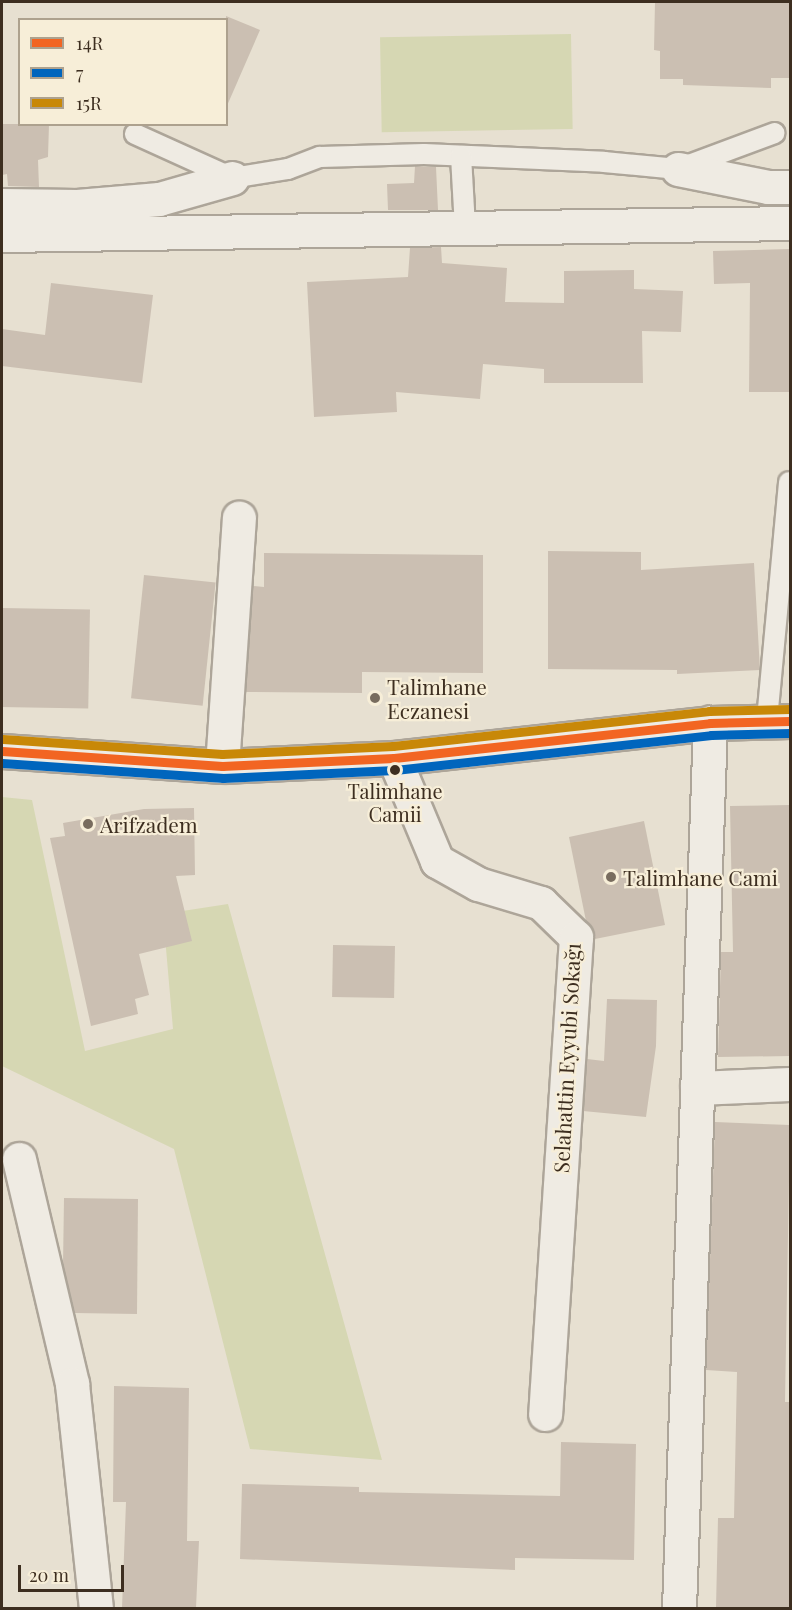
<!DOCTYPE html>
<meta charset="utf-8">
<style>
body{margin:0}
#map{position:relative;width:792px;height:1610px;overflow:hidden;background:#e7e0d1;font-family:"Playfair Display",serif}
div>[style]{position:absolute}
.green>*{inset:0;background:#d6d7b3;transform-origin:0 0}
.building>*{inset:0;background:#cbbfb2;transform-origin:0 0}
.roads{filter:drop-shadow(2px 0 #ada599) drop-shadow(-2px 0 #ada599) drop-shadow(0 2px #ada599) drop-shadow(0 -2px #ada599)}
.lane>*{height:20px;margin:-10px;padding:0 10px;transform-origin:10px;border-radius:10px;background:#efebe3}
.street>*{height:33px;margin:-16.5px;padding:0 16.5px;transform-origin:16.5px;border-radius:16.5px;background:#efebe3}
.secondary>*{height:33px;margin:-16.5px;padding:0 16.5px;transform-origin:16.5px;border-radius:16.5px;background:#efebe3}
.bus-1>*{height:9px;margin:-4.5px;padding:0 4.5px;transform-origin:4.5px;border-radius:4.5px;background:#f26522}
.bus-2>*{height:9px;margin:-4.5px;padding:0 4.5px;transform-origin:4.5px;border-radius:4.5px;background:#0065bd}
.bus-3>*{height:9px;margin:-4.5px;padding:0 4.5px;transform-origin:4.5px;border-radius:4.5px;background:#c88808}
.dots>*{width:16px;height:16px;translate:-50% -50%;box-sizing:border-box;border:3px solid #f7eed8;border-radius:50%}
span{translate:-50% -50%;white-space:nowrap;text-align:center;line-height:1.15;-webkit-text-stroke:4.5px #f7eed8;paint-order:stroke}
.bus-label{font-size:20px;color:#3d2e20}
.poi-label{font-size:21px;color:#3d2e20}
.left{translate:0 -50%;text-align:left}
.street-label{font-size:21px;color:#3d2e20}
.frame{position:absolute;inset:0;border:3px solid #3d2e20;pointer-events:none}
.legend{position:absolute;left:18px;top:18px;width:210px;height:108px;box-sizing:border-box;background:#f7eed8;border:2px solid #ada18e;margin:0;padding:8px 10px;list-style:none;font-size:18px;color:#3d2e20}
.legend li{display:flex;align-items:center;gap:12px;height:30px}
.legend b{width:30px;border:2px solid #ada18e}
.scale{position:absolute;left:18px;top:1565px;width:106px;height:27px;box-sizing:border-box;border:3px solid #3d2e20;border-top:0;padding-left:8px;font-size:18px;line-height:21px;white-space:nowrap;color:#3d2e20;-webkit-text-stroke:4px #f7eed8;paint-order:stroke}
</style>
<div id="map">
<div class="green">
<div style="left:571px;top:34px;width:95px;height:191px;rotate:89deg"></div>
<div style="clip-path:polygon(2px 797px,32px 800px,85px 1051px,173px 1029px,163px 914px,228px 904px,382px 1460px,250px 1449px,174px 1149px,2px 1066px)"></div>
</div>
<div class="building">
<div style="clip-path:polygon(655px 2px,790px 2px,790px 78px,771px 78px,771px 88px,683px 85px,683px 79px,660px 79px,660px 51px,654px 50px)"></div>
<div style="clip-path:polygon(226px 16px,260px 30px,226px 108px)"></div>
<div style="clip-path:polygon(2px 124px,49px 124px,48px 157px,38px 160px,39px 187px,8px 186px,7px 174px,2px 175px)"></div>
<div style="clip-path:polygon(415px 166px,436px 167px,438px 210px,388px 210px,387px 184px,414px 183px)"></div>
<div style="clip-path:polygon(441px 247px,442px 263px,507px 268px,505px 302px,564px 303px,564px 271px,634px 270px,634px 289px,683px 291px,681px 332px,642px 331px,643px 383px,544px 383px,544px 369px,483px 364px,480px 399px,396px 392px,397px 412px,314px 417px,307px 282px,408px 277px,410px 248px)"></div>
<div style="clip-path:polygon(790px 249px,790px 392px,749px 392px,750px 283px,714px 284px,713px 251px)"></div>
<div style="clip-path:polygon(51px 283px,153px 295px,142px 383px,2px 366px,2px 329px,45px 335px)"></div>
<div style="clip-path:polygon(548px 551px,641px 552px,641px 570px,754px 563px,760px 670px,677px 674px,677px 670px,548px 669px)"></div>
<div style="clip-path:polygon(264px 553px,483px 555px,483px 673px,362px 672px,362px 693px,246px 692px,253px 586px,264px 587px)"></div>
<div style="left:144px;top:575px;width:72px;height:124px;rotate:6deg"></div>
<div style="left:2px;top:608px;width:88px;height:99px;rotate:1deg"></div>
<div style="clip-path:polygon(790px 805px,790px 1056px,718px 1057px,721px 952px,733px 952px,730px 806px)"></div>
<div style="clip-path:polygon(194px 808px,195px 875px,176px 876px,192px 941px,139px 954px,149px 995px,135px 999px,138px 1014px,91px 1026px,50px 838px,65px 836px,63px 823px,144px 809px)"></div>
<div style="clip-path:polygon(644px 821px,665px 925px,595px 939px,586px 921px,569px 837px)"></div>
<div style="left:333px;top:945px;width:62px;height:52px;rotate:1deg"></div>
<div style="clip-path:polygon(607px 999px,657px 1000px,656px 1046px,646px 1117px,583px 1111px,587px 1059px,604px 1061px)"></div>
<div style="clip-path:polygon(715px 1122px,790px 1125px,785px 1402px,790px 1402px,790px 1608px,716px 1608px,718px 1518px,734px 1518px,737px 1372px,706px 1370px)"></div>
<div style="clip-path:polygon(64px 1198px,138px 1199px,137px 1314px,75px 1313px,63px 1265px)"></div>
<div style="clip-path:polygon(114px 1386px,189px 1388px,187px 1541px,199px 1541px,196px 1608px,122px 1608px,126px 1502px,113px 1502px)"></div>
<div style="clip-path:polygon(561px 1442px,636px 1444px,634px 1560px,515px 1558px,515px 1570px,240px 1559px,242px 1484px,359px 1487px,359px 1492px,560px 1496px)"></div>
</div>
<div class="roads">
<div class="lane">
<div style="left:135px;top:134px;width:107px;rotate:24.4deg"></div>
<div style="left:232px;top:178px;width:57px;rotate:-9.1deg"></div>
<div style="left:288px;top:169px;width:34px;rotate:-21deg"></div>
<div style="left:320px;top:157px;width:104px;rotate:-1.7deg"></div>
<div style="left:424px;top:154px;width:180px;rotate:2.5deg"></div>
<div style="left:604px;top:162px;width:74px;rotate:5.4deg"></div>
<div style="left:678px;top:169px;width:103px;rotate:-20.4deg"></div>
<div style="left:461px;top:156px;width:72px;rotate:86.8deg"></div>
<div style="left:767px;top:720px;width:239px;rotate:-84.7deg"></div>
</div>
<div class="street">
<div style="left:678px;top:169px;width:92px;rotate:11.3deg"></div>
<div style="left:768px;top:187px;width:22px"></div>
<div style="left:2px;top:205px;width:75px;rotate:0.8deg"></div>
<div style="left:77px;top:206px;width:82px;rotate:-4.9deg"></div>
<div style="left:159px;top:199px;width:76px;rotate:-16deg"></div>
<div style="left:2px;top:235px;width:788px;rotate:-0.87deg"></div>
<div style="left:394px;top:758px;width:112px;rotate:67.3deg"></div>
<div style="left:437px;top:861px;width:47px;rotate:29.3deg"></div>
<div style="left:478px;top:884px;width:66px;rotate:16.8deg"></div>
<div style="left:541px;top:903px;width:49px;rotate:44.2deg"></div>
<div style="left:576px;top:937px;width:478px;rotate:93.7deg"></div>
<div style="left:222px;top:766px;width:249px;rotate:-86.1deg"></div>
<div style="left:697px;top:1088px;width:93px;rotate:-2.5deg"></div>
<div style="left:19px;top:1159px;width:231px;rotate:76.7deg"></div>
<div style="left:72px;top:1384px;width:225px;rotate:83.9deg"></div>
<div style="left:679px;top:1608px;width:886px;rotate:-87.99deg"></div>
</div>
<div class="secondary">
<div style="left:2px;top:751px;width:221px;rotate:3.9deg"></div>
<div style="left:222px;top:766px;width:172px;rotate:-2.7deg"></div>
<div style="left:394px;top:758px;width:318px;rotate:-6.3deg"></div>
<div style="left:710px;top:723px;width:80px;rotate:-1.4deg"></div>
</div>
</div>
<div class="bus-1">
<div style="left:2px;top:751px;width:221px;rotate:3.9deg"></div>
<div style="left:222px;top:766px;width:172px;rotate:-2.7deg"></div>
<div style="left:394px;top:758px;width:318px;rotate:-6.3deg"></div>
<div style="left:710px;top:723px;width:80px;rotate:-1.4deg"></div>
</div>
<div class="bus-2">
<div style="left:2px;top:763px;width:222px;rotate:3.9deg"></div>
<div style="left:223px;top:778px;width:172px;rotate:-2.7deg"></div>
<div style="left:395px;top:770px;width:318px;rotate:-6.3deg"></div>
<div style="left:711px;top:735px;width:79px;rotate:-1.5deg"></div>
</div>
<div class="bus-3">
<div style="left:3px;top:739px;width:220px;rotate:3.9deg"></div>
<div style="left:222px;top:754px;width:171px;rotate:-2.7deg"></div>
<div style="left:393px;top:746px;width:318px;rotate:-6.3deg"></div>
<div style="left:709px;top:711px;width:81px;rotate:-1.4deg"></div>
</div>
<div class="dots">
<div style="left:375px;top:698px;background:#786c5e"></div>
<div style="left:395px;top:770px;background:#3d2e20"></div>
<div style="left:88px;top:824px;background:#786c5e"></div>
<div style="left:611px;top:877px;background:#786c5e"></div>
</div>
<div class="bus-label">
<span style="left:395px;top:802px">Talimhane<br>Camii</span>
</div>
<div class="poi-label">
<span class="left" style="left:387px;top:698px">Talimhane<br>Eczanesi</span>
<span class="left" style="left:100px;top:824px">Arifzadem</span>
<span class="left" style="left:623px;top:877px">Talimhane Cami</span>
</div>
<div class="street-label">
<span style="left:566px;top:1058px;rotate:-87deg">Selahattin Eyyubi Sokağı</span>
</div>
<div class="frame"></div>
<ul class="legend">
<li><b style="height:8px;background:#f26522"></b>14R</li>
<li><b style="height:8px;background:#0065bd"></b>7</li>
<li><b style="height:8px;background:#c88808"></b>15R</li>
</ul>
<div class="scale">20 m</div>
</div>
